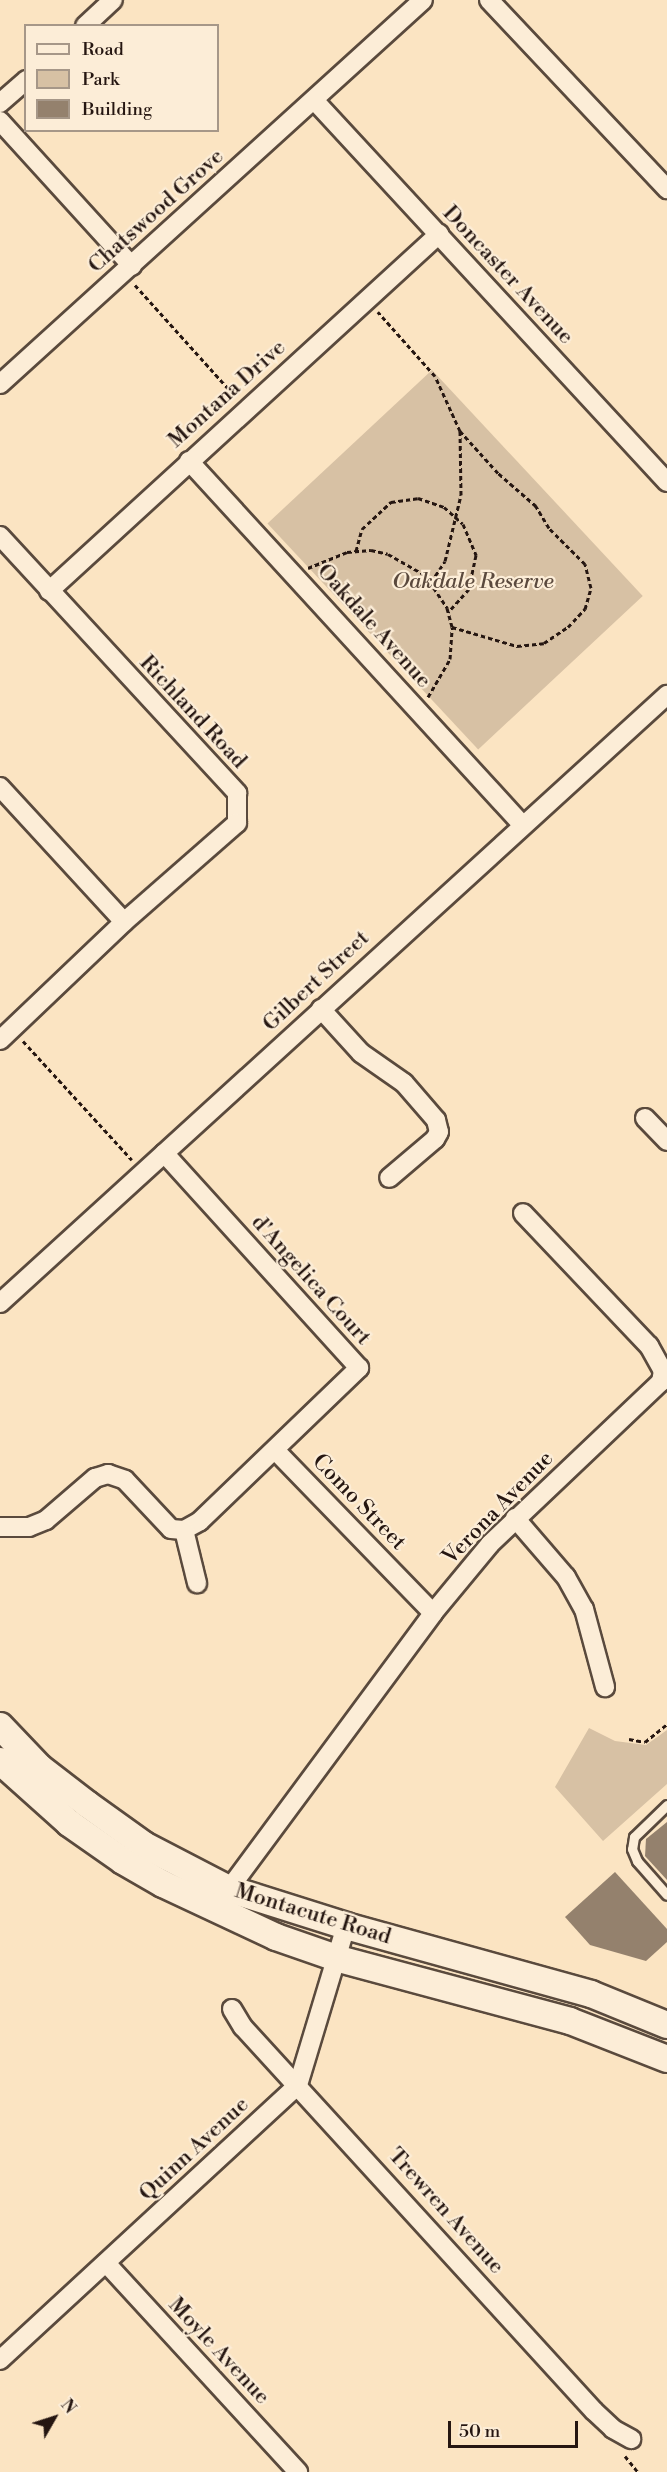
<!DOCTYPE html>
<style>
body{margin:0}
#map{position:relative;width:667px;height:2472px;overflow:hidden;background:#fbe4c2;font-family:"Libre Bodoni",serif}
div>[style]{position:absolute}
.green>*{inset:0;background:#d7c1a4;transform-origin:0 0}
.building>*{inset:0;background:#94816d}
.path>*{height:3px;margin-top:-1.5px;transform-origin:0;background:repeating-linear-gradient(90deg,#251611 0 4.5px,transparent 0 7.5px)}
.roads{filter:drop-shadow(2px 0 #5a4a3d) drop-shadow(-2px 0 #5a4a3d) drop-shadow(0 2px #5a4a3d) drop-shadow(0 -2px #5a4a3d)}
.service>*{height:9px;margin:-4.5px;padding:0 4.5px;transform-origin:4.5px;border-radius:4.5px;background:#fcedd7}
.minor>*{height:18px;margin:-9px;padding:0 9px;transform-origin:9px;border-radius:9px;background:#fcedd7}
.secondary>*{height:26px;margin:-13px;padding:0 13px;transform-origin:13px;border-radius:13px;background:#fcedd7}
span{translate:-50% -50%;white-space:nowrap;text-align:center;line-height:1.15;-webkit-text-stroke:4.5px #fcedd7;paint-order:stroke}
.street-label{font-size:22px;color:#251611}
.park-label{font-size:22px;color:#5a493d;font-style:italic}
.legend{position:absolute;left:24px;top:24px;width:195px;height:108px;box-sizing:border-box;background:#fcedd7;border:2px solid #a69788;margin:0;padding:8px 10px;list-style:none;font-size:18px;color:#251611}
.legend li{display:flex;align-items:center;gap:12px;height:30px}
.legend b{width:30px;border:2px solid #a69788}
.north{position:absolute;left:24px;top:2388px;width:60px;height:60px;-webkit-text-stroke:4px #fcedd7;paint-order:stroke;rotate:51deg;font-size:16px;font-weight:700;line-height:24px;text-align:center;color:#251611}
.north::after{content:'';display:block;margin:auto;width:21px;height:27px;background:#251611;clip-path:polygon(50% 0,100% 100%,50% 72%,0 100%)}
.scale{position:absolute;left:448px;top:2421px;width:130px;height:27px;box-sizing:border-box;border:3px solid #251611;border-top:0;padding-left:8px;font-size:18px;line-height:21px;white-space:nowrap;color:#251611;-webkit-text-stroke:4px #fcedd7;paint-order:stroke}
</style>
<div id="map">
<div class="green">
<div style="left:432px;top:370px;width:309px;height:225px;rotate:47deg"></div>
<div style="clip-path:polygon(589px 1728px,615px 1741px,646px 1745px,667px 1730px,667px 1784px,603px 1841px,555px 1787px)"></div>
</div>
<div class="building">
<div style="clip-path:polygon(667px 1822px,667px 1880px,645px 1856px,646px 1839px)"></div>
<div style="clip-path:polygon(615px 1872px,667px 1929px,667px 1942px,646px 1961px,590px 1945px,565px 1917px)"></div>
</div>
<div class="path">
<div style="left:135px;top:285px;width:149px;rotate:48deg"></div>
<div style="left:356px;top:551px;width:23px;rotate:-75deg"></div>
<div style="left:362px;top:529px;width:40px;rotate:-43deg"></div>
<div style="left:391px;top:502px;width:27px;rotate:-8deg"></div>
<div style="left:418px;top:498px;width:28px;rotate:19deg"></div>
<div style="left:444px;top:507px;width:25px;rotate:42deg"></div>
<div style="left:463px;top:524px;width:34px;rotate:67deg"></div>
<div style="left:476px;top:555px;width:35px;rotate:102deg"></div>
<div style="left:469px;top:589px;width:31px;rotate:132deg"></div>
<div style="left:308px;top:568px;width:42px;rotate:-22.3deg"></div>
<div style="left:347px;top:552px;width:24px;rotate:-5deg"></div>
<div style="left:371px;top:550px;width:17px;rotate:13deg"></div>
<div style="left:388px;top:554px;width:43px;rotate:29.6deg"></div>
<div style="left:425px;top:575px;width:40px;rotate:56deg"></div>
<div style="left:447px;top:608px;width:20px;rotate:75deg"></div>
<div style="left:452px;top:627px;width:68px;rotate:16.3deg"></div>
<div style="left:517px;top:646px;width:27px;rotate:-6deg"></div>
<div style="left:544px;top:643px;width:29px;rotate:-34deg"></div>
<div style="left:568px;top:627px;width:25px;rotate:-47deg"></div>
<div style="left:585px;top:609px;width:22px;rotate:-74deg"></div>
<div style="left:591px;top:588px;width:25px;rotate:-104deg"></div>
<div style="left:585px;top:564px;width:51px;rotate:-135deg"></div>
<div style="left:549px;top:528px;width:26px;rotate:-121deg"></div>
<div style="left:536px;top:506px;width:50px;rotate:-139deg"></div>
<div style="left:498px;top:473px;width:57px;rotate:-132.1deg"></div>
<div style="left:460px;top:431px;width:60px;rotate:-114.4deg"></div>
<div style="left:435px;top:376px;width:86px;rotate:-131.7deg"></div>
<div style="left:431px;top:582px;width:25px;rotate:-56deg"></div>
<div style="left:445px;top:561px;width:68px;rotate:-76.4deg"></div>
<div style="left:461px;top:495px;width:64px;rotate:-90.9deg"></div>
<div style="left:428px;top:697px;width:44px;rotate:-59.9deg"></div>
<div style="left:450px;top:659px;width:32px;rotate:-86deg"></div>
<div style="left:23px;top:1041px;width:161px;rotate:47.5deg"></div>
<div style="left:629px;top:1739px;width:16px;rotate:11deg"></div>
<div style="left:645px;top:1742px;width:28px;rotate:-39deg"></div>
<div style="left:625px;top:2456px;width:21px;rotate:51deg"></div>
</div>
<div class="roads">
<div class="service">
<div style="left:667px;top:1805px;width:46px;rotate:135.9deg"></div>
<div style="left:634px;top:1837px;width:12px;rotate:99deg"></div>
<div style="left:632px;top:1849px;width:13px;rotate:67deg"></div>
<div style="left:637px;top:1861px;width:45px;rotate:48.6deg"></div>
</div>
<div class="minor">
<div style="left:489px;top:0;width:260px;rotate:46.7deg"></div>
<div style="left:85px;top:26px;width:38px;rotate:-43deg"></div>
<div style="left:314px;top:100px;width:520px;rotate:47.26deg"></div>
<div style="left:0;top:103px;width:35px;rotate:-41deg"></div>
<div style="left:0;top:121px;width:196px;rotate:47.7deg"></div>
<div style="left:0;top:384px;width:571px;rotate:-42.23deg"></div>
<div style="left:189px;top:461px;width:493px;rotate:47.5deg"></div>
<div style="left:0;top:536px;width:350px;rotate:47.3deg"></div>
<div style="left:237px;top:793px;width:30px;rotate:90deg"></div>
<div style="left:237px;top:823px;width:150px;rotate:138.8deg"></div>
<div style="left:124px;top:922px;width:171px;rotate:136.4deg"></div>
<div style="left:49px;top:591px;width:529px;rotate:-42.47deg"></div>
<div style="left:0;top:787px;width:183px;rotate:47.4deg"></div>
<div style="left:321px;top:1009px;width:59px;rotate:47.7deg"></div>
<div style="left:361px;top:1053px;width:52px;rotate:34.9deg"></div>
<div style="left:404px;top:1083px;width:49px;rotate:49.1deg"></div>
<div style="left:436px;top:1120px;width:12px;rotate:76deg"></div>
<div style="left:439px;top:1132px;width:8px;rotate:120deg"></div>
<div style="left:435px;top:1139px;width:60px;rotate:139.7deg"></div>
<div style="left:645px;top:1118px;width:32px;rotate:46deg"></div>
<div style="left:0;top:1303px;width:903px;rotate:-42.35deg"></div>
<div style="left:275px;top:1450px;width:227px;rotate:45.9deg"></div>
<div style="left:515px;top:1518px;width:78px;rotate:49.2deg"></div>
<div style="left:566px;top:1577px;width:37px;rotate:61deg"></div>
<div style="left:584px;top:1609px;width:81px;rotate:74.9deg"></div>
<div style="left:0;top:1527px;width:29px"></div>
<div style="left:29px;top:1527px;width:18px;rotate:-22deg"></div>
<div style="left:46px;top:1520px;width:65px;rotate:-40.6deg"></div>
<div style="left:95px;top:1478px;width:14px;rotate:-17deg"></div>
<div style="left:108px;top:1474px;width:18px;rotate:19deg"></div>
<div style="left:125px;top:1480px;width:67px;rotate:46.8deg"></div>
<div style="left:171px;top:1529px;width:13px;rotate:4deg"></div>
<div style="left:184px;top:1530px;width:18px;rotate:-29deg"></div>
<div style="left:200px;top:1521px;width:221px;rotate:-43.9deg"></div>
<div style="left:359px;top:1368px;width:290px;rotate:-132.2deg"></div>
<div style="left:184px;top:1530px;width:55px;rotate:76.2deg"></div>
<div style="left:229px;top:1889px;width:343px;rotate:-53.5deg"></div>
<div style="left:433px;top:1613px;width:89px;rotate:-50.4deg"></div>
<div style="left:490px;top:1544px;width:236px;rotate:-43.5deg"></div>
<div style="left:661px;top:1382px;width:11px;rotate:-80deg"></div>
<div style="left:663px;top:1371px;width:29px;rotate:-119deg"></div>
<div style="left:649px;top:1346px;width:183px;rotate:-133.5deg"></div>
<div style="left:232px;top:2009px;width:21px;rotate:59deg"></div>
<div style="left:243px;top:2027px;width:520px;rotate:47.57deg"></div>
<div style="left:594px;top:2411px;width:26px;rotate:43deg"></div>
<div style="left:613px;top:2429px;width:21px;rotate:29deg"></div>
<div style="left:106px;top:2263px;width:284px;rotate:47.4deg"></div>
<div style="left:0;top:2360px;width:405px;rotate:-42.7deg"></div>
<div style="left:298px;top:2085px;width:166px;rotate:-73.2deg"></div>
</div>
<div class="secondary">
<div style="left:0;top:1726px;width:57px;rotate:46.4deg"></div>
<div style="left:39px;top:1767px;width:61px;rotate:37.6deg"></div>
<div style="left:87px;top:1804px;width:70px;rotate:35.7deg"></div>
<div style="left:144px;top:1845px;width:96px;rotate:27.4deg"></div>
<div style="left:229px;top:1889px;width:123px;rotate:17.5deg"></div>
<div style="left:346px;top:1926px;width:254px;rotate:15.5deg"></div>
<div style="left:591px;top:1994px;width:82px;rotate:22.2deg"></div>
<div style="left:0;top:1761px;width:93px;rotate:41.9deg"></div>
<div style="left:69px;top:1823px;width:66px;rotate:35.1deg"></div>
<div style="left:123px;top:1861px;width:46px;rotate:29.9deg"></div>
<div style="left:163px;top:1884px;width:125px;rotate:25.1deg"></div>
<div style="left:276px;top:1937px;width:67px;rotate:19.2deg"></div>
<div style="left:339px;top:1959px;width:239px;rotate:15deg"></div>
<div style="left:570px;top:2021px;width:104px;rotate:21.4deg"></div>
</div>
</div>
<div class="street-label">
<span style="left:156px;top:211px;rotate:-42deg">Chatswood Grove</span>
<span style="left:508px;top:275px;rotate:47deg">Doncaster Avenue</span>
<span style="left:227px;top:394px;rotate:-42deg">Montana Drive</span>
<span style="left:374px;top:626px;rotate:48deg">Oakdale Avenue</span>
<span style="left:193px;top:712px;rotate:47deg">Richland Road</span>
<span style="left:316px;top:981px;rotate:-43deg">Gilbert Street</span>
<span style="left:311px;top:1280px;rotate:48deg">d'Angelica Court</span>
<span style="left:359px;top:1502px;rotate:46deg">Como Street</span>
<span style="left:498px;top:1508px;rotate:-46deg">Verona Avenue</span>
<span style="left:313px;top:1914px;rotate:17deg">Montacute Road</span>
<span style="left:194px;top:2149px;rotate:-43deg">Quinn Avenue</span>
<span style="left:446px;top:2211px;rotate:48deg">Trewren Avenue</span>
<span style="left:219px;top:2351px;rotate:47deg">Moyle Avenue</span>
</div>
<div class="park-label">
<span style="left:473px;top:582px">Oakdale Reserve</span>
</div>
<ul class="legend">
<li><b style="height:8px;background:#fcedd7"></b>Road</li>
<li><b style="height:16px;background:#d7c1a4"></b>Park</li>
<li><b style="height:16px;background:#94816d"></b>Building</li>
</ul>
<div class="north">N</div>
<div class="scale">50 m</div>
</div>
